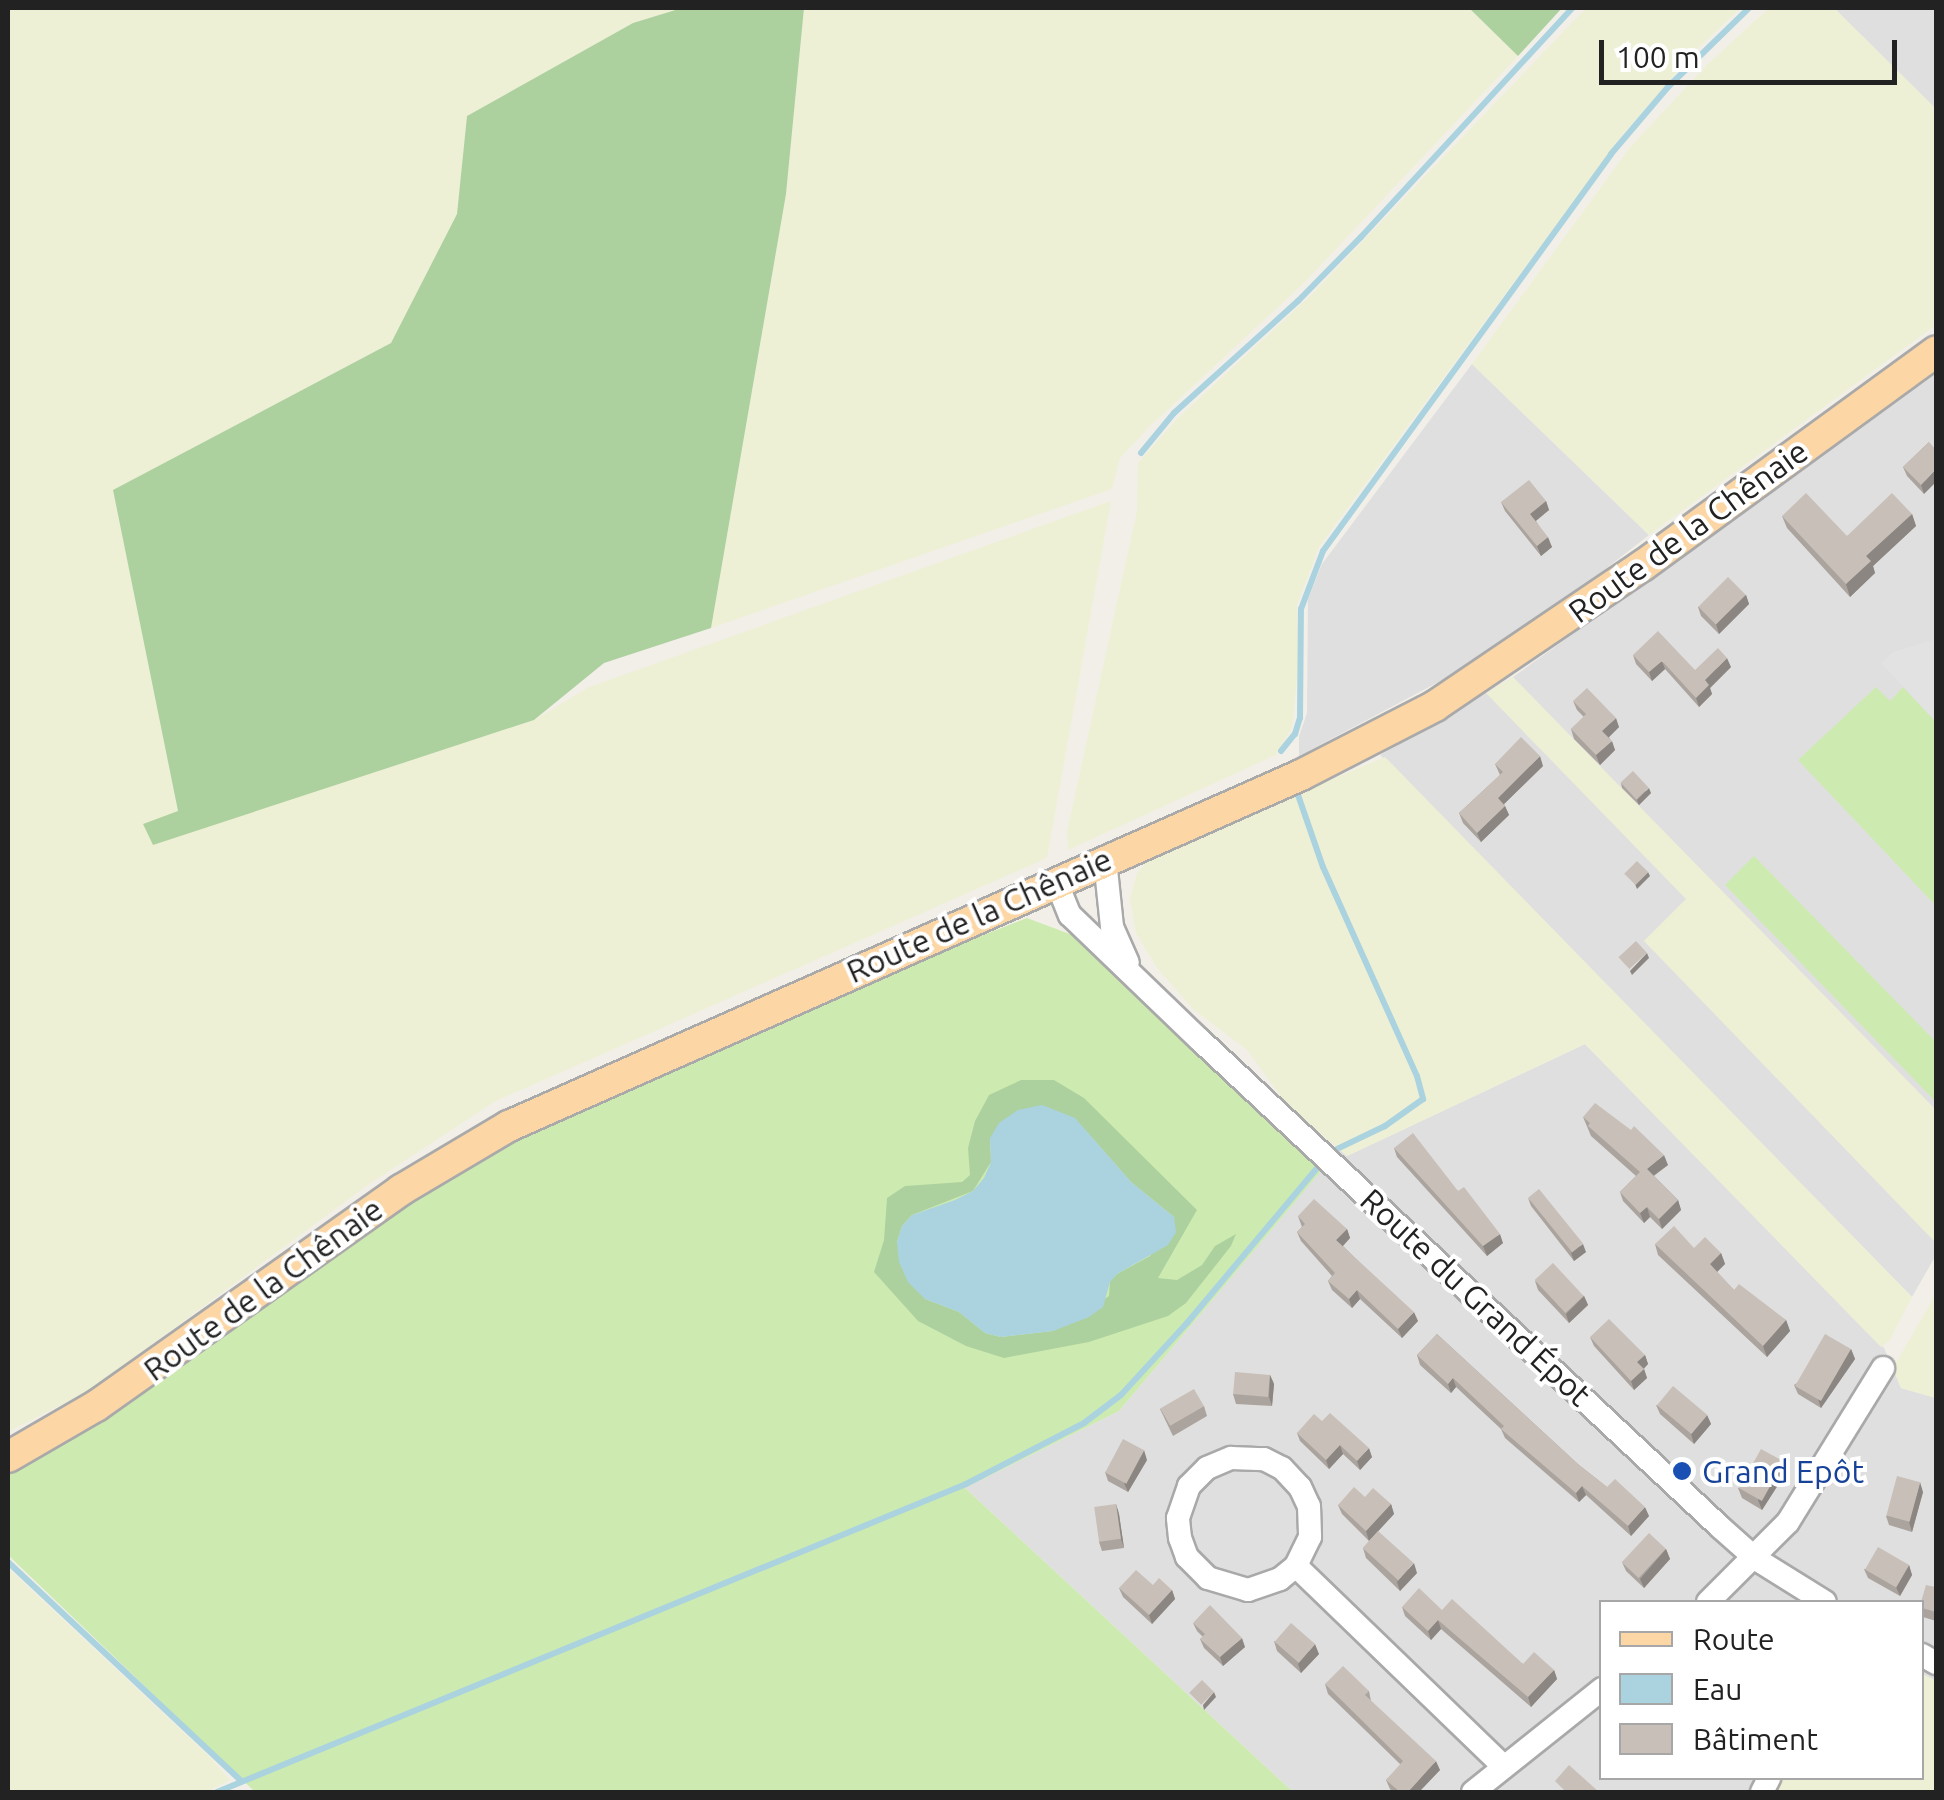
<!DOCTYPE html>
<meta charset="utf-8">
<style>
body{margin:0}
#map{position:relative;width:1944px;height:1800px;overflow:hidden;background:#f2efe9;font-family:Ubuntu,sans-serif}
div>[style]{position:absolute}
.residential>*{inset:0;background:#e0dfdf}
.farmland>*{inset:0;background:#eef0d5}
.grass>*{inset:0;background:#cdebb0}
.forest>*{inset:0;background:#add19e}
.parking>*{inset:0;background:#e2e2e2}
.water>*{inset:0;background:#aad3df}
.stream>*{height:6px;margin:-3px;padding:0 3px;transform-origin:3px;border-radius:3px;background:#aad3df}
.roads{filter:drop-shadow(2px 0 #a9a9a9) drop-shadow(-2px 0 #a9a9a9) drop-shadow(0 2px #a9a9a9) drop-shadow(0 -2px #a9a9a9)}
.minor>*{height:22px;margin:-11px;padding:0 11px;transform-origin:11px;border-radius:11px;background:#fff}
.major>*{height:30px;margin:-15px;padding:0 15px;transform-origin:15px;border-radius:15px;background:#fcd6a4}
.wall>*{inset:0;background:#aba49e}
.shaded-wall>*{inset:0;background:#8b8681}
.building>*{inset:0;background:#c7bfb8;transform-origin:0 0}
.dots>*{width:28px;height:28px;translate:-50% -50%;box-sizing:border-box;border:5px solid #fff;border-radius:50%}
span{translate:-50% -50%;white-space:nowrap;text-align:center;line-height:1.15;-webkit-text-stroke:8px #fff;paint-order:stroke}
.street-label{font-size:32px;color:#222}
.transit-label{font-size:32px;color:#164399}
.left{translate:0 -50%;text-align:left}
.frame{position:absolute;inset:0;border:10px solid #222;pointer-events:none}
.legend{position:absolute;left:1599px;top:1600px;width:325px;height:180px;box-sizing:border-box;background:#fff;border:2px solid #a7a7a7;margin:0;padding:12px 18px;list-style:none;font-size:30px;color:#222}
.legend li{display:flex;align-items:center;gap:20px;height:50px}
.legend b{width:50px;border:2px solid #a7a7a7}
.scale{position:absolute;left:1599px;top:40px;width:298px;height:45px;box-sizing:border-box;border:5px solid #222;border-top:0;padding-left:12px;font-size:30px;line-height:35px;white-space:nowrap;color:#222;-webkit-text-stroke:8px #fff;paint-order:stroke}
</style>
<div id="map">
<div class="residential">
<div style="clip-path:polygon(1834px 8px,1936px 8px,1936px 109px)"></div>
<div style="clip-path:polygon(1472px 364px,1649px 535px,1549px 613px,1461px 670px,1299px 756px,1299px 736px,1307px 713px,1308px 599px,1322px 564px)"></div>
<div style="clip-path:polygon(1936px 374px,1936px 1255px,1912px 1297px,1380px 755px,1513px 677px)"></div>
<div style="clip-path:polygon(1585px 1044px,1884px 1348px,1901px 1388px,1936px 1398px,1936px 1681px,1922px 1674px,1922px 1602px,1602px 1602px,1602px 1778px,1780px 1778px,1774px 1792px,1293px 1792px,965px 1488px,1119px 1411px,1339px 1149px,1347px 1156px)"></div>
</div>
<div class="farmland">
<div style="clip-path:polygon(8px 8px,682px 8px,633px 23px,467px 116px,457px 214px,391px 343px,113px 490px,178px 812px,144px 824px,154px 844px,534px 720px,589px 687px,1111px 501px,1047px 858px,494px 1102px,368px 1185px,90px 1390px,8px 1432px)"></div>
<div style="clip-path:polygon(804px 8px,1469px 8px,1518px 56px,1303px 284px,1151px 425px,1120px 458px,1112px 489px,711px 628px,786px 194px)"></div>
<div style="clip-path:polygon(1586px 8px,1741px 8px,1697px 49px,1623px 134px,1319px 547px,1297px 605px,1299px 660px,1292px 728px,1276px 755px,1068px 850px,1067px 832px,1137px 511px,1138px 463px,1177px 419px,1312px 294px)"></div>
<div style="clip-path:polygon(1769px 8px,1834px 8px,1936px 109px,1936px 325px,1649px 535px,1472px 364px,1631px 146px,1708px 64px)"></div>
<div style="clip-path:polygon(1513px 677px,1936px 1110px,1936px 1243px,1644px 941px,1686px 899px,1486px 693px)"></div>
<div style="clip-path:polygon(1385px 757px,1912px 1297px,1890px 1340px,1881px 1347px,1585px 1044px,1347px 1156px,1289px 1107px,1247px 1050px,1193px 1009px,1157px 968px,1136px 933px,1130px 899px,1137px 873px,1153px 855px)"></div>
<div style="clip-path:polygon(1936px 1294px,1936px 1398px,1901px 1388px,1893px 1368px)"></div>
<div style="clip-path:polygon(8px 1568px,212px 1759px,230px 1780px,207px 1792px,8px 1792px)"></div>
<div style="clip-path:polygon(1922px 1674px,1936px 1681px,1936px 1792px,1774px 1792px,1780px 1778px,1922px 1778px)"></div>
</div>
<div class="grass">
<div style="clip-path:polygon(1876px 687px,1890px 701px,1903px 687px,1936px 722px,1936px 906px,1798px 760px)"></div>
<div style="clip-path:polygon(1754px 856px,1936px 1042px,1936px 1102px,1725px 885px)"></div>
<div style="clip-path:polygon(1027px 918px,1075px 936px,1321px 1171px,1119px 1411px,965px 1488px,1293px 1792px,249px 1792px,253px 1790px,8px 1555px,8px 1470px,72px 1439px,381px 1223px,492px 1151px,574px 1108px,793px 1010px)"></div>
</div>
<div class="forest">
<div style="clip-path:polygon(682px 8px,804px 8px,786px 194px,711px 628px,604px 663px,534px 720px,153px 845px,143px 824px,178px 811px,113px 490px,391px 343px,457px 214px,467px 116px,633px 23px)"></div>
<div style="clip-path:polygon(1469px 8px,1562px 8px,1518px 56px)"></div>
<div style="clip-path:polygon(evenodd,1021px 1080px,1054px 1080px,1084px 1098px,1197px 1210px,1158px 1278px,1177px 1280px,1202px 1265px,1215px 1246px,1236px 1234px,1231px 1246px,1186px 1303px,1168px 1316px,1089px 1342px,1004px 1358px,966px 1346px,918px 1321px,874px 1272px,884px 1240px,887px 1198px,905px 1186px,962px 1182px,970px 1175px,968px 1148px,975px 1121px,989px 1095px,1021px 1080px,1087px 1132px,1131px 1182px,1174px 1217px,1150px 1256px,1117px 1274px,1110px 1281px,1109px 1296px,1053px 1331px,1001px 1337px,985px 1333px,959px 1312px,925px 1299px,897px 1242px,902px 1226px,912px 1215px,973px 1191px,991px 1162px,990px 1138px,1087px 1132px)"></div>
</div>
<div class="parking">
<div style="clip-path:polygon(1936px 639px,1936px 722px,1881px 663px,1893px 652px)"></div>
</div>
<div class="water">
<div style="clip-path:polygon(1042px 1105px,1075px 1118px,1131px 1182px,1174px 1217px,1176px 1232px,1168px 1245px,1117px 1274px,1110px 1282px,1103px 1307px,1089px 1317px,1053px 1331px,1001px 1337px,985px 1333px,959px 1312px,925px 1299px,908px 1282px,899px 1262px,897px 1242px,902px 1226px,912px 1215px,955px 1200px,973px 1191px,984px 1178px,991px 1162px,990px 1138px,999px 1123px,1018px 1110px)"></div>
</div>
<div class="stream">
<div style="left:1141px;top:453px;width:52px;rotate:-50.5deg"></div>
<div style="left:1174px;top:413px;width:167px;rotate:-42.1deg"></div>
<div style="left:1298px;top:301px;width:90px;rotate:-45.5deg"></div>
<div style="left:1361px;top:237px;width:311px;rotate:-47.3deg"></div>
<div style="left:1281px;top:751px;width:22px;rotate:-51deg"></div>
<div style="left:1295px;top:734px;width:17px;rotate:-73deg"></div>
<div style="left:1300px;top:718px;width:109px;rotate:-89.5deg"></div>
<div style="left:1301px;top:609px;width:62px;rotate:-69.2deg"></div>
<div style="left:1323px;top:551px;width:490px;rotate:-54deg"></div>
<div style="left:1611px;top:154px;width:88px;rotate:-49.6deg"></div>
<div style="left:1668px;top:87px;width:113px;rotate:-44.3deg"></div>
<div style="left:1297px;top:792px;width:79px;rotate:70.9deg"></div>
<div style="left:1323px;top:867px;width:229px;rotate:65.8deg"></div>
<div style="left:1417px;top:1076px;width:24px;rotate:75deg"></div>
<div style="left:1423px;top:1099px;width:47px;rotate:144.6deg"></div>
<div style="left:1385px;top:1126px;width:53px;rotate:154.4deg"></div>
<div style="left:8px;top:1562px;width:320px;rotate:43.2deg"></div>
<div style="left:217px;top:1792px;width:810px;rotate:-22.35deg"></div>
<div style="left:966px;top:1484px;width:133px;rotate:-27.3deg"></div>
<div style="left:1084px;top:1423px;width:46px;rotate:-37.1deg"></div>
<div style="left:1121px;top:1395px;width:98px;rotate:-47.5deg"></div>
<div style="left:1187px;top:1323px;width:201px;rotate:-50deg"></div>
</div>
<div class="roads">
<div class="minor">
<div style="left:1105px;top:860px;width:67px;rotate:84deg"></div>
<div style="left:1112px;top:927px;width:39px;rotate:66deg"></div>
<div style="left:1056px;top:881px;width:37px;rotate:68deg"></div>
<div style="left:1070px;top:915px;width:180px;rotate:43.9deg"></div>
<div style="left:1200px;top:1040px;width:712px;rotate:43.12deg"></div>
<div style="left:1720px;top:1527px;width:48px;rotate:41.6deg"></div>
<div style="left:1756px;top:1559px;width:81px;rotate:31.9deg"></div>
<div style="left:1296px;top:1566px;width:21px;rotate:141deg"></div>
<div style="left:1280px;top:1579px;width:34px;rotate:161deg"></div>
<div style="left:1248px;top:1590px;width:42px;rotate:-163.3deg"></div>
<div style="left:1208px;top:1578px;width:30px;rotate:-135deg"></div>
<div style="left:1187px;top:1557px;width:20px;rotate:-110deg"></div>
<div style="left:1180px;top:1538px;width:20px;rotate:-96deg"></div>
<div style="left:1178px;top:1518px;width:34px;rotate:-71deg"></div>
<div style="left:1189px;top:1486px;width:25px;rotate:-45deg"></div>
<div style="left:1207px;top:1468px;width:26px;rotate:-23deg"></div>
<div style="left:1231px;top:1458px;width:33px;rotate:2deg"></div>
<div style="left:1264px;top:1459px;width:20px;rotate:27deg"></div>
<div style="left:1282px;top:1468px;width:26px;rotate:47deg"></div>
<div style="left:1300px;top:1487px;width:21px;rotate:65deg"></div>
<div style="left:1309px;top:1506px;width:31px;rotate:88deg"></div>
<div style="left:1310px;top:1537px;width:32px;rotate:116deg"></div>
<div style="left:1296px;top:1566px;width:289px;rotate:44deg"></div>
<div style="left:1708px;top:1602px;width:113px;rotate:-45deg"></div>
<div style="left:1788px;top:1522px;width:181px;rotate:-58.3deg"></div>
<div style="left:1922px;top:1655px;width:16px;rotate:30deg"></div>
<div style="left:1473px;top:1792px;width:165px;rotate:-38.6deg"></div>
<div style="left:1762px;top:1792px;width:16px;rotate:-63deg"></div>
</div>
<div class="major">
<div style="left:8px;top:1457px;width:102px;rotate:-30.1deg"></div>
<div style="left:96px;top:1406px;width:374px;rotate:-35.3deg"></div>
<div style="left:401px;top:1190px;width:126px;rotate:-30.7deg"></div>
<div style="left:509px;top:1126px;width:866px;rotate:-23.9deg"></div>
<div style="left:1301px;top:775px;width:151px;rotate:-27.2deg"></div>
<div style="left:1435px;top:706px;width:250px;rotate:-34.1deg"></div>
<div style="left:1642px;top:566px;width:364px;rotate:-36.1deg"></div>
</div>
</div>
<div class="wall">
<div style="clip-path:polygon(1929px 442px,1924px 494px,1907px 476px,1903px 467px)"></div>
<div style="clip-path:polygon(1546px 501px,1549px 510px,1536px 521px,1552px 547px,1541px 556px,1505px 511px,1501px 502px)"></div>
<div style="clip-path:polygon(1912px 514px,1916px 526px,1873px 566px,1875px 573px,1850px 597px,1787px 528px,1782px 516px,1847px 536px)"></div>
<div style="clip-path:polygon(1746px 595px,1749px 604px,1719px 634px,1701px 616px,1698px 607px)"></div>
<div style="clip-path:polygon(1633px 655px,1695px 670px,1731px 667px,1710px 688px,1712px 694px,1699px 707px,1665px 669px,1652px 681px,1636px 664px)"></div>
<div style="clip-path:polygon(1573px 701px,1619px 727px,1609px 737px,1615px 750px,1600px 765px,1574px 739px,1571px 729px,1584px 717px,1577px 710px)"></div>
<div style="clip-path:polygon(1495px 764px,1543px 766px,1504px 804px,1509px 815px,1481px 842px,1463px 823px,1459px 813px,1500px 775px)"></div>
<div style="clip-path:polygon(1621px 783px,1651px 793px,1639px 805px,1622px 788px)"></div>
<div style="clip-path:polygon(1583px 1117px,1668px 1165px,1654px 1176px,1678px 1200px,1681px 1210px,1662px 1229px,1650px 1217px,1644px 1223px,1623px 1201px,1620px 1192px,1636px 1176px,1591px 1136px)"></div>
<div style="clip-path:polygon(1394px 1148px,1458px 1191px,1503px 1243px,1487px 1256px,1397px 1157px)"></div>
<div style="clip-path:polygon(1528px 1198px,1586px 1252px,1574px 1261px,1531px 1206px)"></div>
<div style="clip-path:polygon(1298px 1216px,1347px 1229px,1350px 1238px,1343px 1246px,1418px 1321px,1402px 1338px,1360px 1299px,1352px 1308px,1332px 1290px,1328px 1281px,1332px 1276px,1301px 1241px,1297px 1232px,1302px 1227px)"></div>
<div style="clip-path:polygon(1655px 1244px,1694px 1248px,1721px 1253px,1725px 1264px,1717px 1272px,1734px 1290px,1786px 1320px,1790px 1331px,1767px 1357px,1658px 1255px)"></div>
<div style="clip-path:polygon(1535px 1281px,1584px 1296px,1588px 1305px,1569px 1323px,1538px 1290px)"></div>
<div style="clip-path:polygon(1437px 1334px,1579px 1465px,1607px 1487px,1649px 1516px,1631px 1536px,1586px 1495px,1579px 1502px,1505px 1438px,1501px 1429px,1456px 1387px,1451px 1393px,1420px 1365px,1417px 1355px)"></div>
<div style="clip-path:polygon(1590px 1337px,1645px 1355px,1648px 1364px,1644px 1369px,1647px 1378px,1634px 1390px,1594px 1346px)"></div>
<div style="clip-path:polygon(1851px 1349px,1855px 1359px,1821px 1408px,1798px 1394px,1794px 1385px)"></div>
<div style="clip-path:polygon(1270px 1375px,1274px 1384px,1272px 1406px,1236px 1404px,1233px 1394px)"></div>
<div style="clip-path:polygon(1656px 1405px,1707px 1415px,1711px 1424px,1694px 1444px,1660px 1414px)"></div>
<div style="clip-path:polygon(1204px 1406px,1207px 1416px,1173px 1436px,1160px 1409px)"></div>
<div style="clip-path:polygon(1322px 1421px,1372px 1457px,1360px 1470px,1343px 1454px,1329px 1469px,1300px 1441px,1297px 1433px)"></div>
<div style="clip-path:polygon(1147px 1460px,1128px 1492px,1108px 1481px,1105px 1472px)"></div>
<div style="clip-path:polygon(1787px 1471px,1762px 1510px,1742px 1498px,1738px 1488px)"></div>
<div style="clip-path:polygon(1923px 1492px,1912px 1532px,1889px 1525px,1886px 1516px)"></div>
<div style="clip-path:polygon(1365px 1497px,1391px 1504px,1394px 1514px,1369px 1541px,1342px 1514px,1338px 1505px)"></div>
<div style="clip-path:polygon(1116px 1504px,1119px 1514px,1124px 1548px,1102px 1551px,1099px 1542px)"></div>
<div style="clip-path:polygon(1363px 1548px,1417px 1573px,1400px 1591px,1366px 1558px)"></div>
<div style="clip-path:polygon(1666px 1549px,1670px 1559px,1644px 1588px,1626px 1571px,1622px 1562px)"></div>
<div style="clip-path:polygon(1909px 1565px,1912px 1575px,1900px 1596px,1868px 1578px,1864px 1569px)"></div>
<div style="clip-path:polygon(1936px 1581px,1936px 1621px,1923px 1617px,1921px 1602px,1935px 1587px)"></div>
<div style="clip-path:polygon(1153px 1585px,1172px 1590px,1175px 1599px,1152px 1624px,1123px 1597px,1119px 1588px)"></div>
<div style="clip-path:polygon(1402px 1607px,1442px 1610px,1523px 1664px,1554px 1670px,1557px 1679px,1531px 1707px,1441px 1629px,1431px 1640px,1405px 1616px)"></div>
<div style="clip-path:polygon(1193px 1623px,1245px 1647px,1223px 1666px,1204px 1648px,1200px 1639px,1203px 1637px,1197px 1631px)"></div>
<div style="clip-path:polygon(1274px 1641px,1319px 1654px,1301px 1673px,1277px 1651px)"></div>
<div style="clip-path:polygon(1325px 1684px,1369px 1691px,1371px 1701px,1440px 1770px,1419px 1792px,1393px 1792px,1390px 1789px,1386px 1780px,1401px 1765px,1328px 1694px)"></div>
</div>
<div class="shaded-wall">
<div style="clip-path:polygon(1936px 469px,1936px 482px,1924px 494px,1921px 485px)"></div>
<div style="clip-path:polygon(1546px 501px,1549px 510px,1533px 523px,1530px 514px)"></div>
<div style="clip-path:polygon(1912px 514px,1916px 526px,1873px 566px,1875px 573px,1850px 597px,1846px 584px,1866px 556px)"></div>
<div style="clip-path:polygon(1548px 537px,1552px 547px,1541px 556px,1537px 546px)"></div>
<div style="clip-path:polygon(1746px 595px,1749px 604px,1719px 634px,1716px 624px)"></div>
<div style="clip-path:polygon(1727px 658px,1731px 667px,1710px 688px,1712px 694px,1699px 707px,1696px 698px,1705px 680px)"></div>
<div style="clip-path:polygon(1662px 661px,1665px 669px,1652px 681px,1649px 672px)"></div>
<div style="clip-path:polygon(1616px 718px,1619px 727px,1606px 740px,1602px 731px)"></div>
<div style="clip-path:polygon(1612px 741px,1615px 750px,1600px 765px,1596px 755px)"></div>
<div style="clip-path:polygon(1540px 756px,1543px 766px,1501px 807px,1498px 798px)"></div>
<div style="clip-path:polygon(1649px 788px,1651px 793px,1639px 805px,1637px 800px)"></div>
<div style="clip-path:polygon(1505px 806px,1509px 815px,1481px 842px,1477px 833px)"></div>
<div style="clip-path:polygon(1648px 872px,1650px 876px,1637px 889px,1635px 884px)"></div>
<div style="clip-path:polygon(1647px 953px,1649px 958px,1632px 975px,1630px 971px)"></div>
<div style="clip-path:polygon(1664px 1155px,1668px 1165px,1650px 1178px,1647px 1169px)"></div>
<div style="clip-path:polygon(1678px 1200px,1681px 1210px,1662px 1229px,1659px 1219px)"></div>
<div style="clip-path:polygon(1647px 1207px,1650px 1217px,1644px 1223px,1640px 1213px)"></div>
<div style="clip-path:polygon(1347px 1229px,1350px 1238px,1340px 1249px,1336px 1240px)"></div>
<div style="clip-path:polygon(1500px 1234px,1503px 1243px,1487px 1256px,1483px 1246px)"></div>
<div style="clip-path:polygon(1583px 1244px,1586px 1252px,1574px 1261px,1571px 1253px)"></div>
<div style="clip-path:polygon(1721px 1253px,1725px 1264px,1714px 1275px,1710px 1264px)"></div>
<div style="clip-path:polygon(1357px 1290px,1360px 1299px,1352px 1308px,1349px 1299px)"></div>
<div style="clip-path:polygon(1584px 1296px,1588px 1305px,1569px 1323px,1566px 1314px)"></div>
<div style="clip-path:polygon(1414px 1312px,1418px 1321px,1402px 1338px,1398px 1329px)"></div>
<div style="clip-path:polygon(1786px 1320px,1790px 1331px,1767px 1357px,1763px 1346px)"></div>
<div style="clip-path:polygon(1851px 1349px,1855px 1359px,1821px 1408px,1818px 1399px)"></div>
<div style="clip-path:polygon(1645px 1355px,1648px 1364px,1641px 1371px,1637px 1362px)"></div>
<div style="clip-path:polygon(1644px 1369px,1647px 1378px,1634px 1390px,1631px 1381px)"></div>
<div style="clip-path:polygon(1270px 1375px,1274px 1384px,1272px 1406px,1269px 1397px)"></div>
<div style="clip-path:polygon(1453px 1378px,1456px 1387px,1451px 1393px,1448px 1384px)"></div>
<div style="clip-path:polygon(1707px 1415px,1711px 1424px,1694px 1444px,1691px 1434px)"></div>
<div style="clip-path:polygon(1340px 1445px,1343px 1454px,1329px 1469px,1326px 1460px)"></div>
<div style="clip-path:polygon(1369px 1448px,1372px 1457px,1360px 1470px,1357px 1461px)"></div>
<div style="clip-path:polygon(1144px 1450px,1147px 1460px,1128px 1492px,1124px 1483px)"></div>
<div style="clip-path:polygon(1784px 1462px,1787px 1471px,1762px 1510px,1758px 1500px)"></div>
<div style="clip-path:polygon(1920px 1482px,1923px 1492px,1912px 1532px,1909px 1522px)"></div>
<div style="clip-path:polygon(1582px 1486px,1586px 1495px,1579px 1502px,1576px 1493px)"></div>
<div style="clip-path:polygon(1116px 1504px,1119px 1514px,1124px 1548px,1121px 1539px)"></div>
<div style="clip-path:polygon(1391px 1504px,1394px 1514px,1369px 1541px,1366px 1531px)"></div>
<div style="clip-path:polygon(1645px 1507px,1649px 1516px,1631px 1536px,1628px 1526px)"></div>
<div style="clip-path:polygon(1666px 1549px,1670px 1559px,1644px 1588px,1640px 1579px)"></div>
<div style="clip-path:polygon(1414px 1563px,1417px 1573px,1400px 1591px,1397px 1582px)"></div>
<div style="clip-path:polygon(1909px 1565px,1912px 1575px,1900px 1596px,1896px 1587px)"></div>
<div style="clip-path:polygon(1172px 1590px,1175px 1599px,1152px 1624px,1149px 1615px)"></div>
<div style="clip-path:polygon(1438px 1620px,1441px 1629px,1431px 1640px,1428px 1631px)"></div>
<div style="clip-path:polygon(1242px 1638px,1245px 1647px,1223px 1666px,1220px 1657px)"></div>
<div style="clip-path:polygon(1315px 1644px,1319px 1654px,1301px 1673px,1298px 1664px)"></div>
<div style="clip-path:polygon(1554px 1670px,1557px 1679px,1531px 1707px,1528px 1697px)"></div>
<div style="clip-path:polygon(1214px 1692px,1216px 1697px,1204px 1710px,1203px 1705px)"></div>
<div style="clip-path:polygon(1436px 1761px,1440px 1770px,1419px 1792px,1408px 1792px)"></div>
</div>
<div class="building">
<div style="clip-path:polygon(1929px 442px,1936px 450px,1936px 469px,1921px 485px,1903px 467px)"></div>
<div style="clip-path:polygon(1529px 480px,1546px 501px,1530px 514px,1548px 537px,1537px 546px,1501px 502px)"></div>
<div style="clip-path:polygon(1806px 493px,1847px 536px,1892px 493px,1912px 514px,1866px 556px,1871px 561px,1846px 584px,1782px 516px)"></div>
<div style="left:1728px;top:577px;width:25px;height:42px;rotate:45deg"></div>
<div style="clip-path:polygon(1658px 631px,1695px 670px,1718px 648px,1727px 658px,1705px 680px,1709px 685px,1696px 698px,1662px 661px,1649px 672px,1633px 655px)"></div>
<div style="clip-path:polygon(1587px 688px,1616px 718px,1602px 731px,1612px 741px,1596px 755px,1571px 729px,1586px 714px,1573px 701px)"></div>
<div style="clip-path:polygon(1521px 737px,1540px 756px,1498px 798px,1505px 806px,1477px 833px,1459px 813px,1503px 772px,1495px 764px)"></div>
<div style="left:1633px;top:771px;width:23px;height:17px;rotate:47deg"></div>
<div style="left:1637px;top:861px;width:16px;height:18px;rotate:45deg"></div>
<div style="left:1636px;top:941px;width:16px;height:24px;rotate:47deg"></div>
<div style="clip-path:polygon(1595px 1103px,1631px 1130px,1634px 1126px,1664px 1155px,1647px 1169px,1678px 1200px,1659px 1219px,1647px 1207px,1640px 1213px,1620px 1192px,1640px 1172px,1588px 1126px,1590px 1123px,1583px 1117px)"></div>
<div style="clip-path:polygon(1413px 1133px,1458px 1191px,1464px 1187px,1500px 1234px,1483px 1246px,1394px 1148px)"></div>
<div style="left:1539px;top:1189px;width:70px;height:14px;rotate:51deg"></div>
<div style="clip-path:polygon(1314px 1199px,1347px 1229px,1336px 1240px,1414px 1312px,1398px 1329px,1357px 1290px,1349px 1299px,1328px 1281px,1335px 1273px,1297px 1232px,1305px 1224px,1298px 1216px)"></div>
<div style="clip-path:polygon(1674px 1226px,1694px 1248px,1705px 1237px,1721px 1253px,1710px 1264px,1734px 1290px,1739px 1284px,1786px 1320px,1763px 1346px,1655px 1244px)"></div>
<div style="left:1553px;top:1263px;width:45px;height:25px;rotate:47deg"></div>
<div style="clip-path:polygon(1609px 1319px,1645px 1355px,1637px 1362px,1644px 1369px,1631px 1381px,1590px 1337px)"></div>
<div style="clip-path:polygon(1437px 1334px,1579px 1465px,1607px 1487px,1615px 1479px,1645px 1507px,1628px 1526px,1582px 1486px,1576px 1493px,1501px 1429px,1504px 1426px,1453px 1378px,1448px 1384px,1417px 1355px)"></div>
<div style="left:1825px;top:1334px;width:30px;height:60px;rotate:30deg"></div>
<div style="left:1235px;top:1372px;width:35px;height:22px;rotate:5deg"></div>
<div style="left:1673px;top:1386px;width:45px;height:25px;rotate:40deg"></div>
<div style="left:1194px;top:1389px;width:20px;height:39px;rotate:60deg"></div>
<div style="clip-path:polygon(1330px 1413px,1369px 1448px,1357px 1461px,1340px 1445px,1326px 1460px,1297px 1433px,1314px 1414px,1322px 1421px)"></div>
<div style="left:1123px;top:1439px;width:24px;height:38px;rotate:28deg"></div>
<div style="left:1761px;top:1449px;width:26px;height:45px;rotate:29deg"></div>
<div style="left:1897px;top:1476px;width:24px;height:41px;rotate:15deg"></div>
<div style="clip-path:polygon(1354px 1487px,1365px 1497px,1373px 1488px,1391px 1504px,1366px 1531px,1338px 1505px)"></div>
<div style="left:1116px;top:1504px;width:35px;height:22px;rotate:82deg"></div>
<div style="left:1378px;top:1531px;width:48px;height:23px;rotate:42deg"></div>
<div style="left:1649px;top:1533px;width:23px;height:40px;rotate:43deg"></div>
<div style="left:1878px;top:1547px;width:36px;height:26px;rotate:30deg"></div>
<div style="clip-path:polygon(1136px 1570px,1153px 1585px,1159px 1578px,1172px 1590px,1149px 1615px,1119px 1588px)"></div>
<div style="clip-path:polygon(1936px 1581px,1936px 1612px,1922px 1608px,1921px 1602px,1926px 1585px,1935px 1587px)"></div>
<div style="clip-path:polygon(1419px 1588px,1442px 1610px,1452px 1599px,1523px 1664px,1534px 1652px,1554px 1670px,1528px 1697px,1438px 1620px,1428px 1631px,1402px 1607px)"></div>
<div style="clip-path:polygon(1210px 1605px,1242px 1638px,1220px 1657px,1200px 1639px,1205px 1634px,1193px 1623px)"></div>
<div style="left:1291px;top:1623px;width:32px;height:25px;rotate:41deg"></div>
<div style="clip-path:polygon(1343px 1666px,1369px 1691px,1365px 1695px,1436px 1761px,1408px 1792px,1400px 1792px,1386px 1780px,1403px 1761px,1325px 1684px)"></div>
<div style="left:1202px;top:1680px;width:17px;height:18px;rotate:45deg"></div>
<div style="clip-path:polygon(1569px 1765px,1599px 1792px,1566px 1792px,1555px 1781px)"></div>
</div>
<div class="dots">
<div style="left:1682px;top:1471px;background:#1a4fb4"></div>
</div>
<div class="street-label">
<span style="left:1688px;top:531px;rotate:-36deg">Route de la Chênaie</span>
<span style="left:979px;top:915px;rotate:-24deg">Route de la Chênaie</span>
<span style="left:263px;top:1289px;rotate:-36deg">Route de la Chênaie</span>
<span style="left:1476px;top:1297px;rotate:43deg">Route du Grand Épot</span>
</div>
<div class="transit-label">
<span class="left" style="left:1702px;top:1471px">Grand Epôt</span>
</div>
<div class="frame"></div>
<ul class="legend">
<li><b style="height:12px;background:#fcd6a4"></b>Route</li>
<li><b style="height:28px;background:#aad3df"></b>Eau</li>
<li><b style="height:28px;background:#c7bfb8"></b>Bâtiment</li>
</ul>
<div class="scale">100 m</div>
</div>
